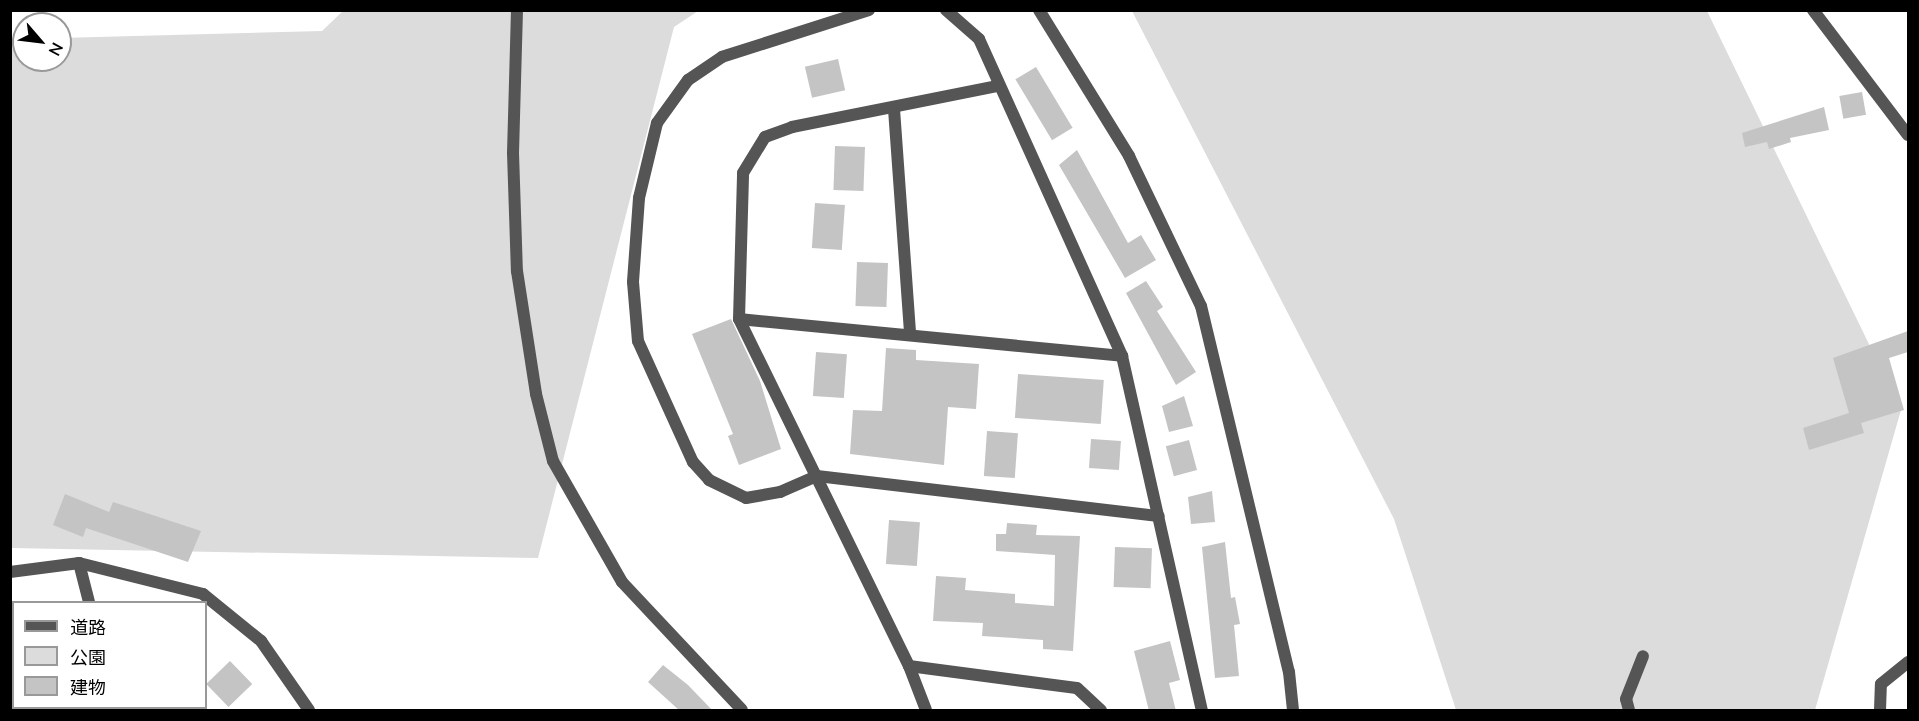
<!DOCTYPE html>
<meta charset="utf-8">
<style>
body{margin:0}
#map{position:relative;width:1919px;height:721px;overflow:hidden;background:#fff;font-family:Mulish,"Noto Sans JP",sans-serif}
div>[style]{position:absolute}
.green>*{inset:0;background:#dcdcdc}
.building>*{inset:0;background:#c4c4c4;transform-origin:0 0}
.street>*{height:12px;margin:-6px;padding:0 6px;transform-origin:6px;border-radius:6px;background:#555}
span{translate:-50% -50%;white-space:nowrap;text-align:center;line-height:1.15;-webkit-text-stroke:6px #fff;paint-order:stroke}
.frame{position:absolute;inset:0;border:12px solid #000;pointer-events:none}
.legend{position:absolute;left:12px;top:601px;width:195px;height:108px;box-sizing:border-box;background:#fff;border:2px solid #999;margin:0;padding:8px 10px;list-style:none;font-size:18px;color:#000}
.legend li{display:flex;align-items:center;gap:12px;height:30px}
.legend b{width:30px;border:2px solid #999}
.north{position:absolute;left:12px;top:12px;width:60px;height:60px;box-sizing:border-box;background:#fff;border:2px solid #999;border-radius:50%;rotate:118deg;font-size:16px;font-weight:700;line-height:24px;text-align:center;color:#000}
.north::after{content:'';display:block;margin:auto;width:21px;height:27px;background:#000;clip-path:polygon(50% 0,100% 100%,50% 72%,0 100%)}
</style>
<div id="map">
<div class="green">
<div style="clip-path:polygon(343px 11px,698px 11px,674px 27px,538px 558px,11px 548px,10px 40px,24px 39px,24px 60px,60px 60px,60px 38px,322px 31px)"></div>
<div style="clip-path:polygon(1132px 11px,1707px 11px,1901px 410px,1815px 710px,1456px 710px,1394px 519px)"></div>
</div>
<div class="building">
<div style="left:838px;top:59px;width:32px;height:34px;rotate:77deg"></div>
<div style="left:1036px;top:67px;width:71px;height:24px;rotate:59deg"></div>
<div style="left:1862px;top:92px;width:23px;height:23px;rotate:80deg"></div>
<div style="clip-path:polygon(1824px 107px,1829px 130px,1790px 138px,1791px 142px,1769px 149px,1767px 142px,1745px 147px,1742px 133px)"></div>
<div style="left:835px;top:146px;width:30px;height:44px;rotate:2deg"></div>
<div style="clip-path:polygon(1077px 150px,1128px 243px,1141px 235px,1156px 260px,1125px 278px,1059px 165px)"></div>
<div style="left:815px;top:203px;width:30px;height:45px;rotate:4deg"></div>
<div style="left:857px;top:262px;width:31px;height:44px;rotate:2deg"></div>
<div style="clip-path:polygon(1146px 281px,1163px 307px,1157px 311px,1196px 372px,1176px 385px,1126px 293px)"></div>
<div style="clip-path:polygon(731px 319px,760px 381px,781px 449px,739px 465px,728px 436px,733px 434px,692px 334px)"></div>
<div style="clip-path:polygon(1908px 331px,1908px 352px,1889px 358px,1904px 410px,1861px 423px,1864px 433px,1809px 450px,1803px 428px,1849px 413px,1833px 358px)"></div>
<div style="clip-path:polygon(886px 348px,916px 350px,916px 360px,979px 364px,976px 409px,948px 407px,944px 465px,850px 454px,853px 410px,882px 411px)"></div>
<div style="left:816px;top:352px;width:31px;height:44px;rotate:4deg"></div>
<div style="left:1018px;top:374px;width:86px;height:44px;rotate:4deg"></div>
<div style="clip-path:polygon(1184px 396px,1193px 426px,1169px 432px,1162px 406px)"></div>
<div style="left:987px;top:431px;width:31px;height:45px;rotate:4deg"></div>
<div style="left:1091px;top:439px;width:30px;height:29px;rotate:4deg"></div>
<div style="left:1189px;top:440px;width:31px;height:24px;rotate:75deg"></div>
<div style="clip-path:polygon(1212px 491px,1215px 522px,1191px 524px,1188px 497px)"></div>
<div style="clip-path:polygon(65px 494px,109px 512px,113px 502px,201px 531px,188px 562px,86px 528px,83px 537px,53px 525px)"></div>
<div style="left:889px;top:520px;width:31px;height:44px;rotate:4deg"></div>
<div style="clip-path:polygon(1007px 523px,1037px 525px,1036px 535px,1080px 536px,1073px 651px,1043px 649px,1043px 640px,982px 636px,983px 623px,933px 621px,936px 576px,966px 578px,965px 590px,1015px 594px,1015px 603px,1054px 606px,1055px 555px,996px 551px,996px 534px,1006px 534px)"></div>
<div style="clip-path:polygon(1225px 542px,1231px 598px,1235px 597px,1240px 624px,1234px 625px,1239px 676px,1215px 678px,1202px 547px)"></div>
<div style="left:1115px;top:547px;width:37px;height:40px;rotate:2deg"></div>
<div style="clip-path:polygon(1170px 641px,1180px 680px,1169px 683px,1176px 711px,1149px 711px,1134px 651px)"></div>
<div style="left:230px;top:661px;width:32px;height:33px;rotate:46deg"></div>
<div style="clip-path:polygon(663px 665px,688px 685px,713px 711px,680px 711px,648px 682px)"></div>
</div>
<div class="street">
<div style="left:517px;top:10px;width:143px;rotate:91.6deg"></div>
<div style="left:513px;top:153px;width:118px;rotate:88.1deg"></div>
<div style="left:517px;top:271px;width:124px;rotate:81.2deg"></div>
<div style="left:536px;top:394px;width:69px;rotate:75.8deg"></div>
<div style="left:553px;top:461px;width:139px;rotate:60.3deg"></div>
<div style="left:622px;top:582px;width:175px;rotate:46.8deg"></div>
<div style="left:869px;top:10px;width:154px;rotate:162.3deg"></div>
<div style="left:722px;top:57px;width:41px;rotate:145.9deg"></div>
<div style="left:688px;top:80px;width:53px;rotate:125.8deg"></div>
<div style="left:657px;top:123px;width:77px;rotate:103.5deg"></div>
<div style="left:639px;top:198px;width:84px;rotate:94.1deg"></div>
<div style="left:633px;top:282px;width:59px;rotate:85.2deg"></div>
<div style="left:638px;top:341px;width:133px;rotate:65.6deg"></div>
<div style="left:693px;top:462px;width:24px;rotate:48deg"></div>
<div style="left:709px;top:480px;width:41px;rotate:25.9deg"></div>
<div style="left:746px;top:498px;width:35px;rotate:-10deg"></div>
<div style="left:780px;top:492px;width:40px;rotate:-23.4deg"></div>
<div style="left:817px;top:476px;width:344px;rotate:6.7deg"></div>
<div style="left:946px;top:10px;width:44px;rotate:41.3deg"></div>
<div style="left:979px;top:39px;width:348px;rotate:65.7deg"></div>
<div style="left:1122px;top:356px;width:363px;rotate:77.3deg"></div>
<div style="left:1039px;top:10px;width:172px;rotate:58.3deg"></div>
<div style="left:1129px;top:156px;width:166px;rotate:64.4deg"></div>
<div style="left:1201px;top:306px;width:376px;rotate:76.5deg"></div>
<div style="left:1289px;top:672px;width:38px;rotate:84deg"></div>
<div style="left:1813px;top:10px;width:157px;rotate:52.8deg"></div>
<div style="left:894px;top:109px;width:224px;rotate:85.9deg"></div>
<div style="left:739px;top:319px;width:385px;rotate:5.5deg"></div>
<div style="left:79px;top:563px;width:40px;rotate:75.6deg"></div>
<div style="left:10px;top:572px;width:70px;rotate:-7.4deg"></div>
<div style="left:79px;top:563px;width:128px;rotate:14deg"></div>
<div style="left:203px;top:594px;width:75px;rotate:39deg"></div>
<div style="left:261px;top:641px;width:84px;rotate:55.2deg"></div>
<div style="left:909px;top:666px;width:169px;rotate:7.5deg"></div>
<div style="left:1077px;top:688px;width:33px;rotate:43deg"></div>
<div style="left:139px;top:708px;width:2px;rotate:63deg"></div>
<div style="left:926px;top:710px;width:47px;rotate:-111.1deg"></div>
<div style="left:909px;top:666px;width:386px;rotate:-116.1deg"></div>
<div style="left:739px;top:319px;width:146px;rotate:-88.4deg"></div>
<div style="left:743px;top:173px;width:42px;rotate:-58.6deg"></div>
<div style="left:765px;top:137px;width:29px;rotate:-20deg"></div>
<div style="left:792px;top:127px;width:210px;rotate:-11.3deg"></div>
<div style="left:1629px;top:710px;width:11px;rotate:-105deg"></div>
<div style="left:1626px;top:699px;width:46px;rotate:-68.4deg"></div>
<div style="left:1880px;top:710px;width:26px;rotate:-88deg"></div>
<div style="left:1881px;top:684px;width:35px;rotate:-39deg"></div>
</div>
<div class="frame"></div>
<ul class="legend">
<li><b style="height:8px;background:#555"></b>道路</li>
<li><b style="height:16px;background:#dcdcdc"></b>公園</li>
<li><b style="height:16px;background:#c4c4c4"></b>建物</li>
</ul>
<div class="north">N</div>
</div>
